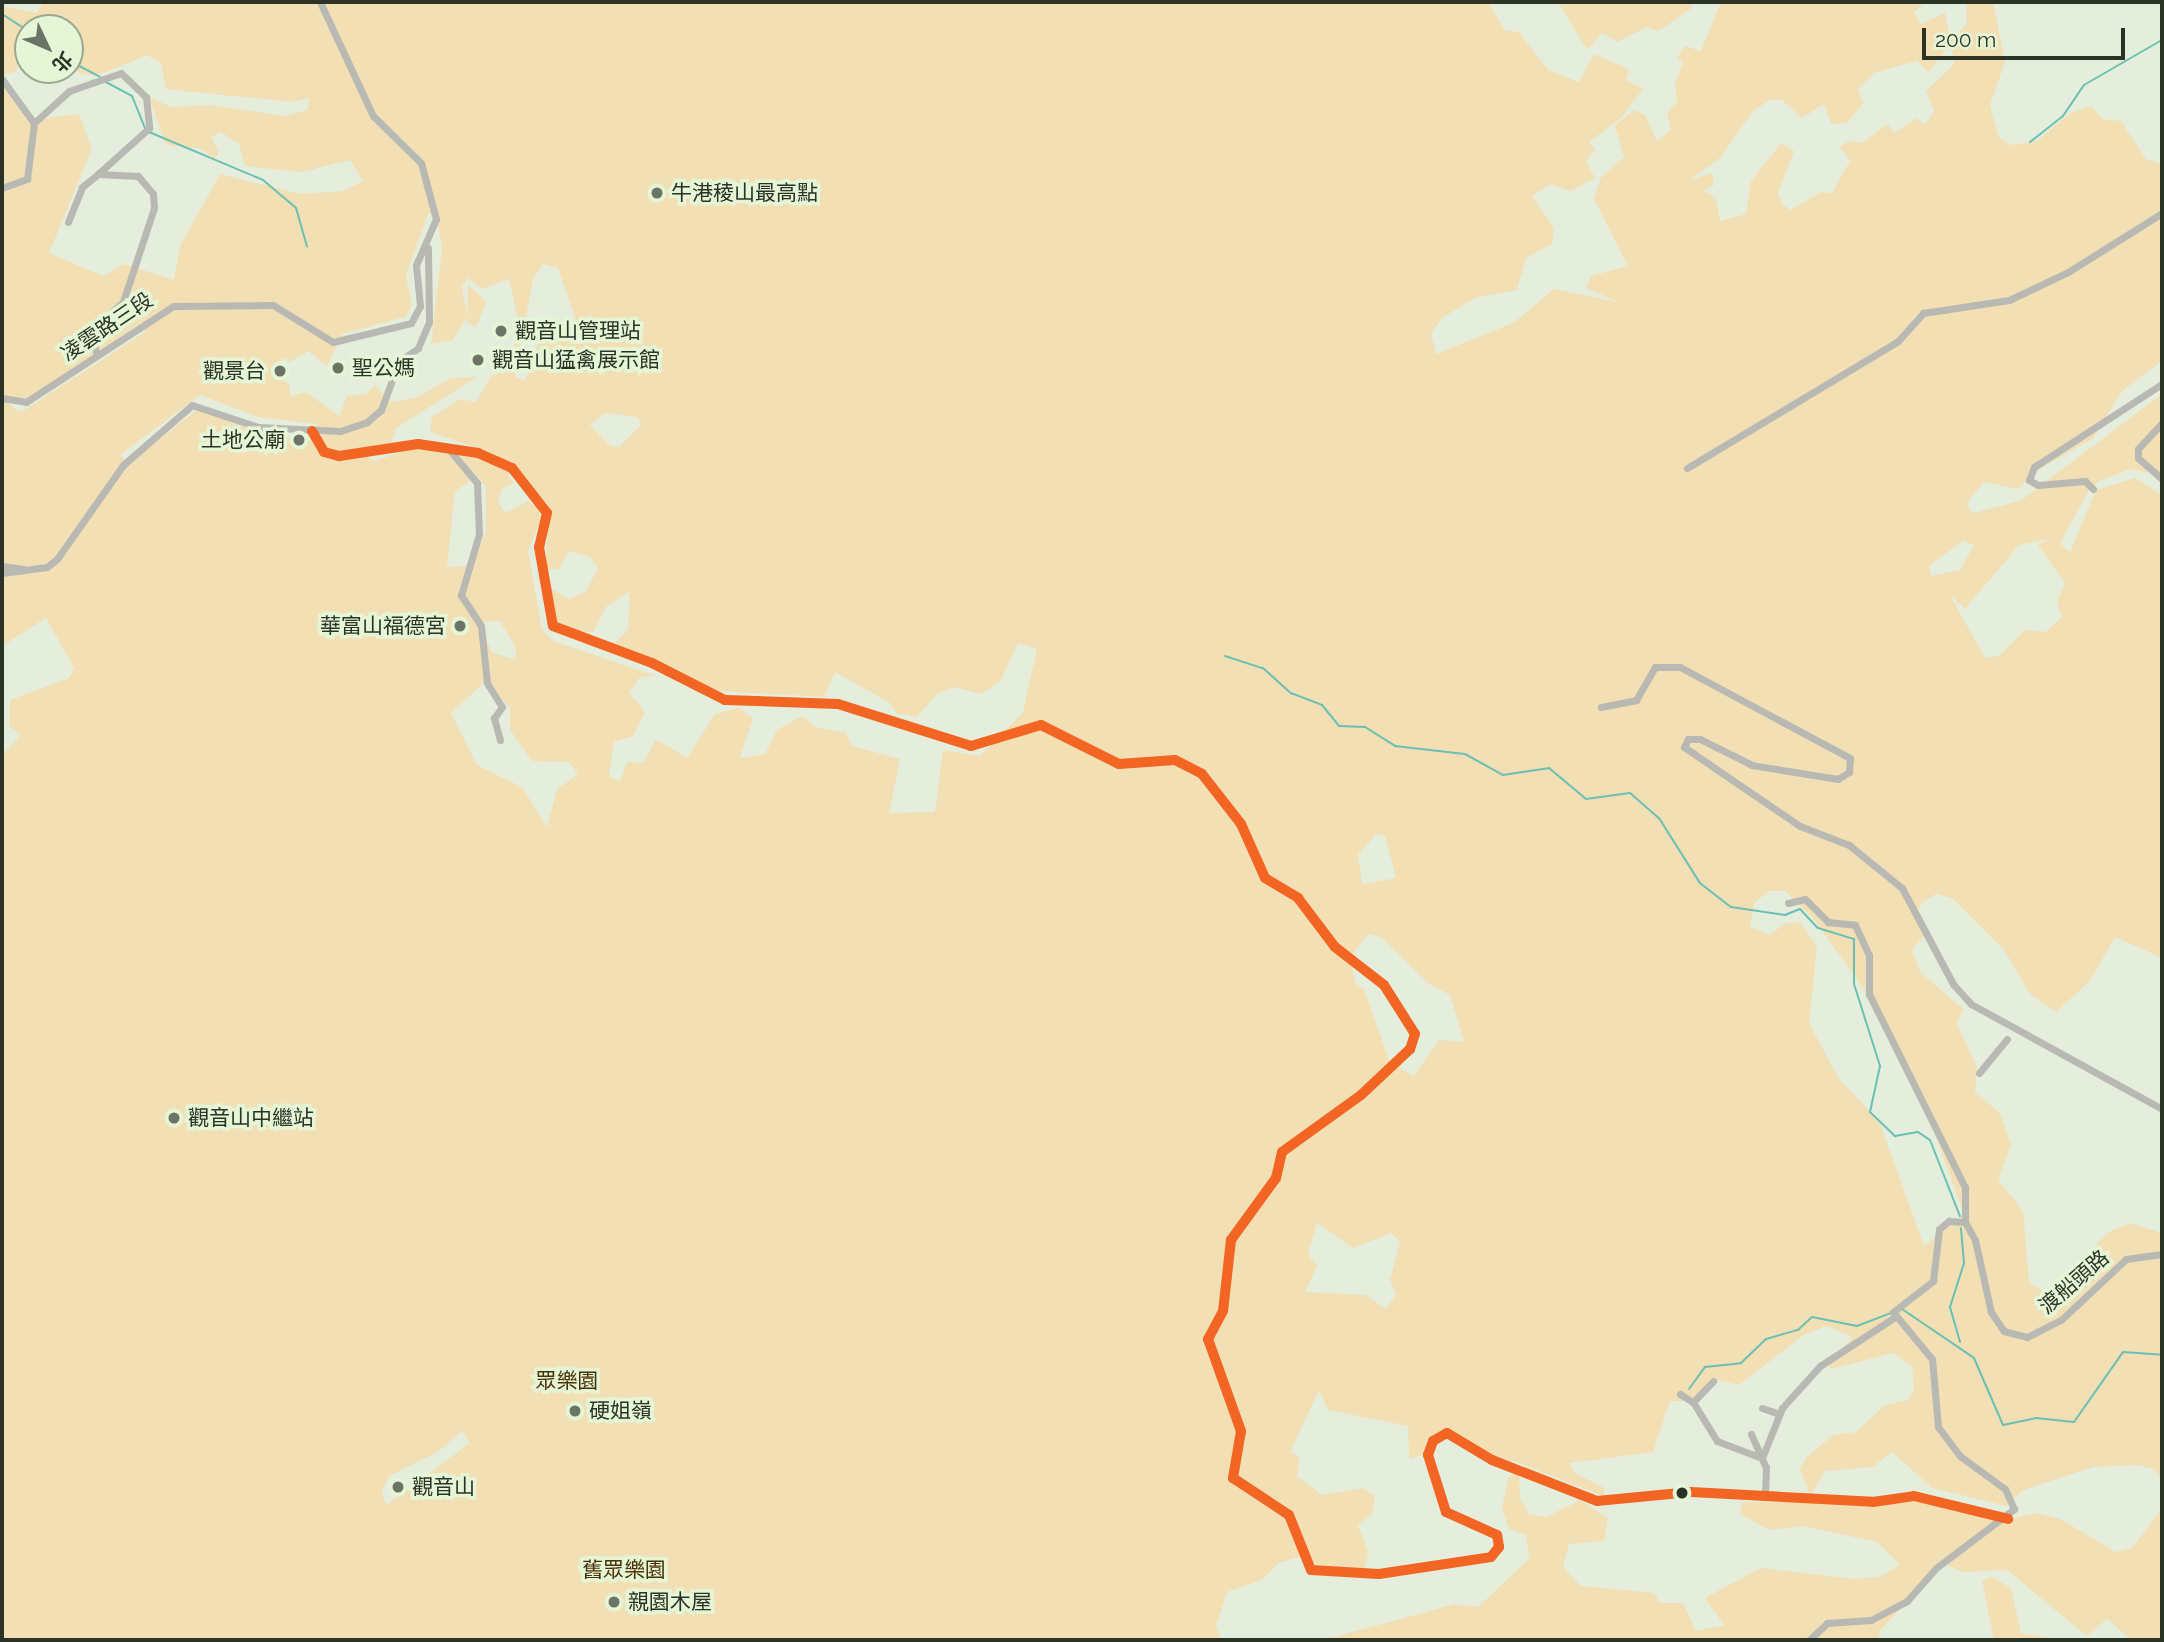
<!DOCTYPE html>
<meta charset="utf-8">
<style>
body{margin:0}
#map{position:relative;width:2164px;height:1642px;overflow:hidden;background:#e5eedd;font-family:Raleway,"Noto Sans TC",sans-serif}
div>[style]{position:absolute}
.green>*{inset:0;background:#f3dfb4}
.stream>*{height:2px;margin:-1px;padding:0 1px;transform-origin:1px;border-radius:1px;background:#6bc0b4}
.minor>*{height:7px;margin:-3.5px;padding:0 3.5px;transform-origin:3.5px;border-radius:3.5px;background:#b8b9b2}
.bus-1>*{height:10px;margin:-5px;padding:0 5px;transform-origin:5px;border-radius:5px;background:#f26522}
.dots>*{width:19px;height:19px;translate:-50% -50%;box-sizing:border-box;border:4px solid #e4f6d5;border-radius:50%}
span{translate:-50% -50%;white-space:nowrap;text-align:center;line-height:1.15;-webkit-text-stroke:7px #e4f6d5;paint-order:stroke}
.poi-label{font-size:21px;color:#2b3226}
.left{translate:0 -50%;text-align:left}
.right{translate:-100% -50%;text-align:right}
.street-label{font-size:21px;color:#2b3226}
.park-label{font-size:21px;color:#493108}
.frame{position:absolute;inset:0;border:4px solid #2b3226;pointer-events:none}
.north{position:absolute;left:14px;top:14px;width:70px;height:70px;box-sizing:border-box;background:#e4f6d5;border:2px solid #9aa88f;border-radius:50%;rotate:134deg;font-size:19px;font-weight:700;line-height:28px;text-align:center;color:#2b3226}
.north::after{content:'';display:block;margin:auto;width:24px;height:32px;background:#6c7466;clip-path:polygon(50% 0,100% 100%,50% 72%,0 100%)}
.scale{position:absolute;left:1922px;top:28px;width:203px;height:32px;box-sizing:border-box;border:4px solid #2b3226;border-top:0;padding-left:9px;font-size:21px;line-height:24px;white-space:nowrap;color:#2b3226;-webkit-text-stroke:5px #e4f6d5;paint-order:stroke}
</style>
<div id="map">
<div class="green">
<div style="clip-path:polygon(evenodd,44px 2px,1495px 2px,1490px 6px,1505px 30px,1519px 32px,1548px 70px,1579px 82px,1594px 54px,1629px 69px,1626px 80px,1643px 89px,1621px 118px,1589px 142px,1595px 149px,1586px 161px,1595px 178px,1571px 191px,1550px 184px,1532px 196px,1554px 228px,1552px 244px,1526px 258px,1517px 290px,1475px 298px,1442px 318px,1431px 333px,1436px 354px,1513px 323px,1554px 289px,1618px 302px,1586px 288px,1591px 276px,1628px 266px,1594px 199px,1601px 177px,1624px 157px,1615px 126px,1634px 110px,1645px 115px,1657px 141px,1671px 130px,1667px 113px,1677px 101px,1675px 84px,1683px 62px,1676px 59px,1685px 46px,1701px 51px,1721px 2px,1927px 2px,1914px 12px,1921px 24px,1945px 13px,1951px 41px,1966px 25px,1967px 2px,1993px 2px,2005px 62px,1990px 105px,1999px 138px,2011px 145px,2037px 141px,2070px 113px,2091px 106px,2102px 119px,2121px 121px,2146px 159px,2162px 164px,2162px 361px,2122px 391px,2093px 438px,2038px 470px,2018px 489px,1984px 482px,1966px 504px,1973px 513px,2020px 501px,2162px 394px,2162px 476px,2130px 469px,2100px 481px,2089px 490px,2060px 544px,2070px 552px,2096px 490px,2135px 478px,2162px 495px,2162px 958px,2115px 937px,2090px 981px,2056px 1012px,2030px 994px,2004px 950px,1952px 898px,1936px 894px,1922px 903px,1918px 910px,1929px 931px,1912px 949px,1920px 972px,1963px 1009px,1957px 1024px,1977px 1067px,1975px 1092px,2000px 1113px,2011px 1145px,1998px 1180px,2023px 1211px,2029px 1282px,2047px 1294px,2109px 1232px,2130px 1223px,2162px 1233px,2162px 1479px,2154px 1469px,2137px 1465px,2093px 1467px,2021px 1491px,2007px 1506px,1932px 1488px,1892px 1452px,1873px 1467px,1825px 1471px,1810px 1495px,1800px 1469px,1806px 1458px,1833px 1435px,1856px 1432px,1885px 1405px,1908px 1400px,1914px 1390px,1912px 1366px,1893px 1353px,1831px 1369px,1827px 1364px,1853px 1337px,1827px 1326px,1805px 1334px,1739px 1385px,1718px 1380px,1697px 1401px,1670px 1401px,1653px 1452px,1570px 1463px,1573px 1472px,1604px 1488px,1603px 1496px,1514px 1461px,1485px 1458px,1446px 1431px,1436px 1434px,1425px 1454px,1409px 1459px,1408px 1426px,1328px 1410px,1319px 1390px,1290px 1452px,1300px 1457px,1297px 1476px,1322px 1495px,1363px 1488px,1375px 1496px,1372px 1514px,1358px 1525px,1368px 1552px,1365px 1569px,1328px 1570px,1302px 1556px,1279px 1563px,1262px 1580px,1227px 1592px,1216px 1627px,1222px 1640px,2px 1640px,2px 755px,21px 735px,9px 726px,10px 700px,69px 678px,74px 668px,46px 618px,2px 646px,2px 398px,18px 411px,26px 409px,145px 332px,142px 322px,33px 398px,2px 397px,2px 79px,31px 120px,79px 114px,92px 149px,49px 253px,103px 276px,124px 264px,174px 280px,180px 246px,220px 174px,301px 194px,343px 191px,363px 181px,350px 160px,302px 172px,245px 166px,239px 144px,221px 132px,211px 137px,219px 152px,214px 159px,200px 148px,166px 145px,149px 97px,171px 107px,212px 105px,285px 116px,307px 110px,310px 98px,292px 102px,166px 89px,161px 63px,147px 55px,98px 75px,81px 74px,70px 65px,70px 28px,28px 28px,28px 47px,15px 72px,2px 75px,2px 6px,36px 13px,44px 2px,1951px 43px,1954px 64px,1926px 91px,1934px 111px,1925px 125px,1917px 118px,1894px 133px,1888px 124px,1862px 143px,1849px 141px,1840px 147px,1850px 161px,1832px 193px,1821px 192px,1791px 210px,1782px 204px,1778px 193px,1794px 151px,1781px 143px,1751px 181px,1746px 214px,1720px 221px,1716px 199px,1704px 190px,1714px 185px,1712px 173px,1688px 181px,1720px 158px,1753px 111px,1771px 99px,1782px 100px,1802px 118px,1824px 104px,1831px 124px,1847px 123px,1863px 103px,1858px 89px,1874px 73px,1917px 61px,1929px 72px,1951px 43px,44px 2px,435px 212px,442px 248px,431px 344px,453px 340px,467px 316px,466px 322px,476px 327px,486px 302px,468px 284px,467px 314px,462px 287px,468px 278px,482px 289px,509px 279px,520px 330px,504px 371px,491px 376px,476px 402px,460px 399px,432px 417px,430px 432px,480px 449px,476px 458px,416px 447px,374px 461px,367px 456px,390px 446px,396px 428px,477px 377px,451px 378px,416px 398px,390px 402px,375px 385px,366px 394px,347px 396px,339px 416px,306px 392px,291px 396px,289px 384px,273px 374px,282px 358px,290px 362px,308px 351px,327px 366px,342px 334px,405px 317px,412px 305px,406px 276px,428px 214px,435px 212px,44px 2px,543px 264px,558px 268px,576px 321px,546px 320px,525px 381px,515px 376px,533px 279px,543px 264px,44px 2px,200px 395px,258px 417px,317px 424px,310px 441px,259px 433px,198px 409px,128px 464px,120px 455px,200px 395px,44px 2px,605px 413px,637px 417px,641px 425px,619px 447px,610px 446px,590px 425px,605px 413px,44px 2px,517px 471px,550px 508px,545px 569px,559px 569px,569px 551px,590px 557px,598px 568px,586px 591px,569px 599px,550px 588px,552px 616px,567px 631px,593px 632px,606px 607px,630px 591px,628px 629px,615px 643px,717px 691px,824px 697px,835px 672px,890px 703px,897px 714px,917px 717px,937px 694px,954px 687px,982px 694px,1001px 680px,1018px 643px,1037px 649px,1023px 712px,980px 756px,943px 750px,935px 812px,889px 813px,900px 759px,852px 746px,846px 733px,816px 727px,802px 716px,777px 730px,765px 754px,740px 758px,753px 718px,739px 708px,715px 714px,687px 758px,656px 739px,643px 763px,627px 762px,620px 782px,609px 776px,614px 742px,633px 736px,645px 712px,629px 693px,640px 677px,656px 676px,553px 641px,542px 629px,528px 551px,541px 520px,538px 508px,528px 501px,506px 513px,498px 503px,502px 489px,513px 483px,508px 475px,517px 471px,44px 2px,477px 477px,486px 486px,486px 532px,471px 566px,447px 567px,455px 491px,477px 477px,44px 2px,2050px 539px,2038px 545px,2065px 583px,2057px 602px,2062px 617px,2045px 632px,2025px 630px,2000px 655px,1985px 658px,1950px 595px,1965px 609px,2019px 545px,2050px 539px,44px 2px,1963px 541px,1974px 545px,1960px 570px,1931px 576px,1930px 565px,1963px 541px,44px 2px,500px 621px,516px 648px,515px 659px,492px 653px,480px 622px,500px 621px,44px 2px,486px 681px,510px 708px,510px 730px,532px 761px,569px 762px,578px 774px,557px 789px,547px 827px,522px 787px,477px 765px,451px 713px,486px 681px,44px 2px,1376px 834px,1385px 836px,1396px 878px,1362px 884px,1358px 855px,1376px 834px,44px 2px,1769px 891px,1785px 891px,1813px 918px,1873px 1002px,1928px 1114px,1964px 1215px,1924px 1246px,1879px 1121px,1839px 1079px,1809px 1023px,1817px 946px,1800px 922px,1785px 923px,1770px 935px,1750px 927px,1754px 903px,1769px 891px,44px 2px,1368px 934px,1381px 937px,1429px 984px,1450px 995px,1464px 1042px,1439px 1040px,1414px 1076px,1390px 1063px,1364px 989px,1355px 983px,1350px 957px,1368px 934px,44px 2px,1317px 1223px,1353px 1248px,1391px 1233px,1400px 1242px,1390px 1280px,1396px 1294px,1386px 1309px,1366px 1295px,1305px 1292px,1317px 1266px,1308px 1254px,1317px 1223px,44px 2px,462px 1431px,470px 1443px,386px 1505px,382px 1492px,389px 1476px,438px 1452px,462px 1431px)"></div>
<div style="clip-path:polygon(1558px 2px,1690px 2px,1693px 7px,1659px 31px,1647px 27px,1617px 42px,1602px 33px,1587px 50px)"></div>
<div style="clip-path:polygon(1519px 1472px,1520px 1499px,1529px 1514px,1546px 1517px,1580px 1500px,1608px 1518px,1604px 1541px,1569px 1544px,1563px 1567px,1581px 1586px,1654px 1593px,1660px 1603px,1683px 1603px,1696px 1631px,1724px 1625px,1705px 1598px,1761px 1568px,1855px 1579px,1879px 1577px,1900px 1565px,1877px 1542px,1803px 1526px,1769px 1530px,1740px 1514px,1742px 1502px,1907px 1498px,1971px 1505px,2007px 1519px,2037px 1513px,2060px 1519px,2116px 1552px,2132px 1548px,2162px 1509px,2162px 1640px,2129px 1638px,2107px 1619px,2087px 1636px,2007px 1570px,1963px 1572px,1942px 1563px,1879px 1632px,1880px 1640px,1323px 1640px,1455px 1604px,1478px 1607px,1529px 1559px,1526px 1535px,1509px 1529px,1502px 1507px,1509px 1476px)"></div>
<div style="clip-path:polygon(1992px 1577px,2011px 1588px,2021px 1633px,2058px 1640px,1994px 1640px,1982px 1581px)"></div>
</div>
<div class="stream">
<div style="left:2px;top:14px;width:31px;rotate:33deg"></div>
<div style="left:70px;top:61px;width:34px;rotate:28deg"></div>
<div style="left:104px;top:81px;width:32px;rotate:28deg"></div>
<div style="left:132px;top:96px;width:35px;rotate:68deg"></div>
<div style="left:149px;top:132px;width:124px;rotate:22.8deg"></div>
<div style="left:263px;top:180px;width:43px;rotate:40.3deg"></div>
<div style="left:296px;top:208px;width:40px;rotate:74deg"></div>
<div style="left:2030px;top:142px;width:42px;rotate:-38.2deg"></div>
<div style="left:2063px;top:116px;width:37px;rotate:-56deg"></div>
<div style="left:2084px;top:85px;width:90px;rotate:-30deg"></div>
<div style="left:1225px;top:656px;width:40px;rotate:18deg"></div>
<div style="left:1263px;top:668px;width:38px;rotate:42deg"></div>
<div style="left:1291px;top:693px;width:33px;rotate:21deg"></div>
<div style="left:1322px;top:705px;width:27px;rotate:51deg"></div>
<div style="left:1339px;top:726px;width:26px;rotate:2deg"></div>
<div style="left:1365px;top:727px;width:36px;rotate:32deg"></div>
<div style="left:1395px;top:746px;width:70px;rotate:6.5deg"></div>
<div style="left:1465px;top:754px;width:43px;rotate:28.9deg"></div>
<div style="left:1503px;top:775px;width:47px;rotate:-8.7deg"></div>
<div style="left:1549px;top:768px;width:48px;rotate:40deg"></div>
<div style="left:1586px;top:799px;width:44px;rotate:-7.8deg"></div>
<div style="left:1630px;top:793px;width:38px;rotate:41deg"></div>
<div style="left:1659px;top:818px;width:77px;rotate:57.8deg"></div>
<div style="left:1700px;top:883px;width:39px;rotate:38deg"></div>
<div style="left:1731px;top:907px;width:55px;rotate:8.4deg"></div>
<div style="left:1785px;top:915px;width:16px;rotate:-22deg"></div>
<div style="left:1800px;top:909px;width:26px;rotate:47deg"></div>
<div style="left:1818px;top:928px;width:38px;rotate:17deg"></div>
<div style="left:1854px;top:939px;width:45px;rotate:90deg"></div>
<div style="left:1854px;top:984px;width:86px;rotate:72.4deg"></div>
<div style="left:1880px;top:1066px;width:47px;rotate:102.3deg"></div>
<div style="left:1870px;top:1112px;width:35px;rotate:44deg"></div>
<div style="left:1895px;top:1136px;width:23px;rotate:-10deg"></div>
<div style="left:1918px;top:1132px;width:14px;rotate:34deg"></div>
<div style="left:1930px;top:1140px;width:82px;rotate:68.5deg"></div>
<div style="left:1902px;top:1309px;width:87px;rotate:34.2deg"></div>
<div style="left:1974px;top:1358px;width:73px;rotate:66.6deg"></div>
<div style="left:2003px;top:1425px;width:34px;rotate:-12deg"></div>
<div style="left:2036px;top:1418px;width:38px;rotate:6deg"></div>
<div style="left:2074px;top:1422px;width:85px;rotate:-55deg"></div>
<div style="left:2123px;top:1352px;width:39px;rotate:4deg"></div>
<div style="left:1960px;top:1342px;width:36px;rotate:-106deg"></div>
<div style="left:1950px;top:1307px;width:46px;rotate:-72.3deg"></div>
<div style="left:1964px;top:1263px;width:35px;rotate:-95deg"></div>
<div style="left:1689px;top:1389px;width:27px;rotate:-54deg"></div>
<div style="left:1705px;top:1367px;width:36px;rotate:-6deg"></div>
<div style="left:1741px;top:1363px;width:35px;rotate:-44deg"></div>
<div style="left:1766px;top:1339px;width:33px;rotate:-16deg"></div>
<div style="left:1798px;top:1330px;width:19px;rotate:-43deg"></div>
<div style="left:1812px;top:1317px;width:46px;rotate:11.3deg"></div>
<div style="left:1857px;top:1326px;width:36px;rotate:-21deg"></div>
</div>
<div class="minor">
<div style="left:2px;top:79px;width:54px;rotate:54deg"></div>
<div style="left:2px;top:188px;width:27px;rotate:-20deg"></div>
<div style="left:27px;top:179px;width:56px;rotate:-82.9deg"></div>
<div style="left:34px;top:123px;width:47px;rotate:-42.4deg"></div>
<div style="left:69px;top:91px;width:55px;rotate:-19.1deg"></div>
<div style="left:121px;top:73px;width:35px;rotate:44deg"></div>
<div style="left:146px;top:97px;width:31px;rotate:84deg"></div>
<div style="left:149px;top:128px;width:69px;rotate:138deg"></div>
<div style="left:98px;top:174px;width:40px;rotate:2.9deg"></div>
<div style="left:138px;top:176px;width:23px;rotate:50deg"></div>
<div style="left:153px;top:194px;width:14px;rotate:86deg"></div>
<div style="left:154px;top:208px;width:99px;rotate:108.3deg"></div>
<div style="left:123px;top:302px;width:45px;rotate:138.6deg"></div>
<div style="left:89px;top:332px;width:23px;rotate:70deg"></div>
<div style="left:68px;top:222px;width:38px;rotate:-68deg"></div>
<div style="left:82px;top:187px;width:21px;rotate:-39deg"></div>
<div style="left:2px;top:398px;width:24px;rotate:9deg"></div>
<div style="left:26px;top:402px;width:176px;rotate:-33.1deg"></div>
<div style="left:173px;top:306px;width:100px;rotate:-0.6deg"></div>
<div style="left:273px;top:305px;width:70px;rotate:31.7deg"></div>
<div style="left:333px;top:342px;width:80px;rotate:-13.7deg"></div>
<div style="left:411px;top:323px;width:19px;rotate:-62deg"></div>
<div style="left:420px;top:306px;width:41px;rotate:-95.6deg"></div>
<div style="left:416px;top:265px;width:50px;rotate:-66.5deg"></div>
<div style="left:436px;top:219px;width:58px;rotate:-105deg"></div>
<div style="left:421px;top:163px;width:67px;rotate:-135.6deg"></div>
<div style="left:373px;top:116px;width:126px;rotate:-114.9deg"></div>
<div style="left:2162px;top:423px;width:35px;rotate:133deg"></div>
<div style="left:2138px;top:449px;width:9px;rotate:90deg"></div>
<div style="left:2138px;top:458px;width:32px;rotate:41deg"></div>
<div style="left:312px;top:431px;width:24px;rotate:60deg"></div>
<div style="left:324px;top:452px;width:16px;rotate:15deg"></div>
<div style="left:339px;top:456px;width:80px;rotate:-8.6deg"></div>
<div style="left:418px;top:444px;width:61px;rotate:8.5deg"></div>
<div style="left:478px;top:453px;width:37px;rotate:24deg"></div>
<div style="left:512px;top:468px;width:57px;rotate:52.1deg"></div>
<div style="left:547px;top:513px;width:35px;rotate:103deg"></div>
<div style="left:539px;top:547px;width:80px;rotate:80deg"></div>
<div style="left:553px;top:626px;width:106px;rotate:20.5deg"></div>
<div style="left:652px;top:663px;width:82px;rotate:26.9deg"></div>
<div style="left:725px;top:700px;width:113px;rotate:2deg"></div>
<div style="left:838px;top:704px;width:139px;rotate:17.5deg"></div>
<div style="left:971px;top:746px;width:73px;rotate:-16.7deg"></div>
<div style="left:1041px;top:725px;width:87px;rotate:26.6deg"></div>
<div style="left:1119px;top:764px;width:56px;rotate:-4.1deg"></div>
<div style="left:1175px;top:760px;width:30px;rotate:27deg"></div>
<div style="left:1202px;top:774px;width:63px;rotate:52deg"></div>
<div style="left:1241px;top:824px;width:59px;rotate:66deg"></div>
<div style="left:1265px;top:878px;width:39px;rotate:31deg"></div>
<div style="left:1298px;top:898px;width:61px;rotate:52.9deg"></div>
<div style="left:1335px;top:947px;width:62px;rotate:37.8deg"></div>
<div style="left:1384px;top:985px;width:58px;rotate:57.7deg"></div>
<div style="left:1415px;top:1034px;width:16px;rotate:108deg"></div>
<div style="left:1410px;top:1049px;width:67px;rotate:136.8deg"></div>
<div style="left:1361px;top:1095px;width:97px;rotate:144.2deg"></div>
<div style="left:1282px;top:1152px;width:27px;rotate:103deg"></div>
<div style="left:1276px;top:1178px;width:77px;rotate:126deg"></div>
<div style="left:1231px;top:1240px;width:71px;rotate:96.4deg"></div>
<div style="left:1223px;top:1311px;width:32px;rotate:118deg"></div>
<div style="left:1208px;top:1339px;width:98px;rotate:70.3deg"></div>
<div style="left:1241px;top:1431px;width:48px;rotate:99.7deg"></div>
<div style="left:1233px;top:1478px;width:67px;rotate:33.5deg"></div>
<div style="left:1289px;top:1515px;width:59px;rotate:68.2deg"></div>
<div style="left:1311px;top:1570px;width:68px;rotate:3.4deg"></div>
<div style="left:1379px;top:1574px;width:113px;rotate:-8.6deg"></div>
<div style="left:1491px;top:1557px;width:13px;rotate:-51deg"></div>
<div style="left:1499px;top:1547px;width:12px;rotate:-99deg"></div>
<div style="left:1497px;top:1535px;width:56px;rotate:-155.7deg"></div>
<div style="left:1446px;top:1512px;width:60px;rotate:-107.5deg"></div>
<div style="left:1428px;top:1455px;width:15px;rotate:-70deg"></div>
<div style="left:1433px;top:1441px;width:16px;rotate:-30deg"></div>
<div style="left:1447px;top:1433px;width:52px;rotate:31deg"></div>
<div style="left:1492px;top:1460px;width:113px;rotate:21.3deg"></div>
<div style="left:1597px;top:1501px;width:94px;rotate:-5.5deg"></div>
<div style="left:1691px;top:1492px;width:182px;rotate:3.1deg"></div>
<div style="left:1873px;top:1502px;width:41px;rotate:-8.3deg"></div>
<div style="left:1914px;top:1496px;width:97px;rotate:13.7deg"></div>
<div style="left:447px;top:447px;width:47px;rotate:50.2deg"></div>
<div style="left:477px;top:483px;width:51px;rotate:87.8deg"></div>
<div style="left:479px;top:534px;width:64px;rotate:106.4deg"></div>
<div style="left:461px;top:595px;width:37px;rotate:57deg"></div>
<div style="left:481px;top:626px;width:57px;rotate:84deg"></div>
<div style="left:487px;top:683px;width:28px;rotate:58deg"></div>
<div style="left:502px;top:707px;width:14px;rotate:126deg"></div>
<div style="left:494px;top:718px;width:23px;rotate:75deg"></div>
<div style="left:1687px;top:468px;width:246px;rotate:-31deg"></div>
<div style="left:1898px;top:341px;width:38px;rotate:-48deg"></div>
<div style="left:1923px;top:313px;width:87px;rotate:-8.6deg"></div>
<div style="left:2009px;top:300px;width:65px;rotate:-25.4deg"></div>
<div style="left:2068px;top:272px;width:111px;rotate:-32.1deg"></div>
<div style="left:2093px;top:489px;width:11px;rotate:-135deg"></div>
<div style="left:2085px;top:481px;width:47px;rotate:175.1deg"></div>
<div style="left:2038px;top:485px;width:10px;rotate:-151deg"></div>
<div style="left:2029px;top:480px;width:14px;rotate:-69deg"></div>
<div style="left:2034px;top:467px;width:153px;rotate:-33deg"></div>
<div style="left:2px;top:566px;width:22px;rotate:8deg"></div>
<div style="left:2px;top:573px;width:45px;rotate:-7.6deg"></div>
<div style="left:47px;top:567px;width:13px;rotate:-39deg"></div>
<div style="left:57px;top:559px;width:115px;rotate:-54.9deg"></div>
<div style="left:123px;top:465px;width:91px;rotate:-41deg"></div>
<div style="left:192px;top:405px;width:70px;rotate:18.4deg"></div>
<div style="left:258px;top:427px;width:82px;rotate:2.8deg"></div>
<div style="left:340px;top:431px;width:28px;rotate:-18deg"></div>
<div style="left:367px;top:422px;width:18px;rotate:-41deg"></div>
<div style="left:381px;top:410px;width:52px;rotate:-69.8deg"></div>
<div style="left:399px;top:361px;width:23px;rotate:-34deg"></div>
<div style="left:418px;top:348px;width:28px;rotate:-67deg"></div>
<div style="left:429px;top:322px;width:74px;rotate:-90.8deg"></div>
<div style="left:1601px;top:707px;width:36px;rotate:-11deg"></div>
<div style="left:1636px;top:700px;width:38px;rotate:-60deg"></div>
<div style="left:1655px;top:667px;width:25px"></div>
<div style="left:1680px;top:667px;width:193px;rotate:28.2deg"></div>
<div style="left:1850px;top:758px;width:14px;rotate:94deg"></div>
<div style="left:1849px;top:772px;width:13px;rotate:148deg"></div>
<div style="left:1838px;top:779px;width:87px;rotate:-170.8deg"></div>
<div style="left:1752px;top:765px;width:58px;rotate:-153.4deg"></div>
<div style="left:1700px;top:739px;width:12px;rotate:180deg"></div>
<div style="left:1688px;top:739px;width:9px;rotate:117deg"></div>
<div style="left:1684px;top:747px;width:140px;rotate:34.3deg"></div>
<div style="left:1800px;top:826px;width:53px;rotate:21.2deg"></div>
<div style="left:1849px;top:845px;width:68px;rotate:39.1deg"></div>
<div style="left:1902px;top:888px;width:109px;rotate:62deg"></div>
<div style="left:1953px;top:984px;width:27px;rotate:48deg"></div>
<div style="left:1971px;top:1004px;width:218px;rotate:28.8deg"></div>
<div style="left:1788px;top:903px;width:17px;rotate:-13deg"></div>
<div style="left:1805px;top:899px;width:33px;rotate:45deg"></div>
<div style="left:1828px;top:922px;width:27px;rotate:6deg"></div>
<div style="left:1855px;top:925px;width:33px;rotate:65deg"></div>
<div style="left:1869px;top:955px;width:39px;rotate:90deg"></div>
<div style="left:1869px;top:994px;width:216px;rotate:63.6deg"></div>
<div style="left:1965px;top:1187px;width:35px;rotate:90deg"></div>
<div style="left:1979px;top:1073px;width:44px;rotate:-50.5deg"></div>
<div style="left:1680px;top:1394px;width:15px;rotate:32deg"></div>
<div style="left:1693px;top:1402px;width:46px;rotate:58.4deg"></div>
<div style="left:1717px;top:1441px;width:48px;rotate:20.7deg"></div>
<div style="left:1762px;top:1458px;width:54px;rotate:-68.2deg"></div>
<div style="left:1782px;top:1408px;width:57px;rotate:-47.9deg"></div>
<div style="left:1820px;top:1366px;width:90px;rotate:-33.2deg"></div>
<div style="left:1693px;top:1402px;width:29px;rotate:-46deg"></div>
<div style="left:1762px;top:1408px;width:18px;rotate:19deg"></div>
<div style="left:1751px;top:1434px;width:36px;rotate:66deg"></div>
<div style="left:1766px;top:1467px;width:30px;rotate:92deg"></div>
<div style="left:1809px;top:1640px;width:25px;rotate:-43deg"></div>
<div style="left:1827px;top:1623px;width:44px;rotate:-3.9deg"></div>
<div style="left:1871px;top:1620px;width:41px;rotate:-27.8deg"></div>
<div style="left:1907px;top:1601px;width:44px;rotate:-48.7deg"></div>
<div style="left:1936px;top:1568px;width:98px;rotate:-37.1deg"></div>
<div style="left:2014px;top:1509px;width:22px;rotate:-114deg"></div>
<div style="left:2005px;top:1489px;width:56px;rotate:-143.7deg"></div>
<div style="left:1960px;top:1456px;width:36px;rotate:-127deg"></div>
<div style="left:1938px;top:1427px;width:68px;rotate:-95deg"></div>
<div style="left:1932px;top:1359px;width:61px;rotate:-129.7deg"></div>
<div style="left:1893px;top:1312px;width:51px;rotate:-37.8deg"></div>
<div style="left:1933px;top:1281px;width:52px;rotate:-83.4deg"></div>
<div style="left:1939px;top:1229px;width:13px;rotate:-39deg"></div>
<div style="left:1949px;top:1221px;width:16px;rotate:4deg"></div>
<div style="left:1965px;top:1222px;width:21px;rotate:61deg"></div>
<div style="left:1975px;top:1240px;width:74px;rotate:77.5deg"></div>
<div style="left:1991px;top:1312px;width:23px;rotate:56deg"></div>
<div style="left:2004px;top:1331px;width:24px;rotate:15deg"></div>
<div style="left:2027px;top:1337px;width:38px;rotate:-27deg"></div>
<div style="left:2061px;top:1320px;width:89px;rotate:-43.2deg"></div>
<div style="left:2126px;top:1259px;width:36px;rotate:-8deg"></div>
</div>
<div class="bus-1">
<div style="left:312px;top:431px;width:24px;rotate:60deg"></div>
<div style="left:324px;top:452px;width:16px;rotate:15deg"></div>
<div style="left:339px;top:456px;width:80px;rotate:-8.6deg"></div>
<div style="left:418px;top:444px;width:61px;rotate:8.5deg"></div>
<div style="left:478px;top:453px;width:37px;rotate:24deg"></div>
<div style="left:512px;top:468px;width:57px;rotate:52.1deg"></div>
<div style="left:547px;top:513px;width:35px;rotate:103deg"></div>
<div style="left:539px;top:547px;width:80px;rotate:80deg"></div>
<div style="left:553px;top:626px;width:106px;rotate:20.5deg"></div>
<div style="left:652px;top:663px;width:82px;rotate:26.9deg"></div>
<div style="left:725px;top:700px;width:113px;rotate:2deg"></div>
<div style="left:838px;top:704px;width:139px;rotate:17.5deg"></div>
<div style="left:971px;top:746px;width:73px;rotate:-16.7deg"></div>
<div style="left:1041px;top:725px;width:87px;rotate:26.6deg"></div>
<div style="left:1119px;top:764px;width:56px;rotate:-4.1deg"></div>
<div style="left:1175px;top:760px;width:30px;rotate:27deg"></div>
<div style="left:1202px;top:774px;width:63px;rotate:52deg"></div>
<div style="left:1241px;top:824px;width:59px;rotate:66deg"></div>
<div style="left:1265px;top:878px;width:39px;rotate:31deg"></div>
<div style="left:1298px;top:898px;width:61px;rotate:52.9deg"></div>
<div style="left:1335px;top:947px;width:62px;rotate:37.8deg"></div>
<div style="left:1384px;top:985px;width:58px;rotate:57.7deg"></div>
<div style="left:1415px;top:1034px;width:16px;rotate:108deg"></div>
<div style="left:1410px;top:1049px;width:67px;rotate:136.8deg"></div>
<div style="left:1361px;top:1095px;width:97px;rotate:144.2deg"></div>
<div style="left:1282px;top:1152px;width:27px;rotate:103deg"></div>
<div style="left:1276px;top:1178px;width:77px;rotate:126deg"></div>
<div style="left:1231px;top:1240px;width:71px;rotate:96.4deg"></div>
<div style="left:1223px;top:1311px;width:32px;rotate:118deg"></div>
<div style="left:1208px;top:1339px;width:98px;rotate:70.3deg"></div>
<div style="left:1241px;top:1431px;width:48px;rotate:99.7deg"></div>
<div style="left:1233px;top:1478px;width:67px;rotate:33.5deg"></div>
<div style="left:1289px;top:1515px;width:59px;rotate:68.2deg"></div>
<div style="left:1311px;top:1570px;width:68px;rotate:3.4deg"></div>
<div style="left:1379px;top:1574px;width:113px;rotate:-8.6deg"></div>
<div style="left:1491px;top:1557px;width:13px;rotate:-51deg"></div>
<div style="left:1499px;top:1547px;width:12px;rotate:-99deg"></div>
<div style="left:1497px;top:1535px;width:56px;rotate:-155.7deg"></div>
<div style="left:1446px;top:1512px;width:60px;rotate:-107.5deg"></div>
<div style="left:1428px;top:1455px;width:15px;rotate:-70deg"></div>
<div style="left:1433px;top:1441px;width:16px;rotate:-30deg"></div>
<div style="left:1447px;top:1433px;width:52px;rotate:31deg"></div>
<div style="left:1492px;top:1460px;width:113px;rotate:21.3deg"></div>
<div style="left:1597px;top:1501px;width:94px;rotate:-5.5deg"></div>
<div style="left:1691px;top:1492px;width:182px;rotate:3.1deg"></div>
<div style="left:1873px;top:1502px;width:41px;rotate:-8.3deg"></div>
<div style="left:1914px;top:1496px;width:97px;rotate:13.7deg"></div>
</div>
<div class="dots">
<div style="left:657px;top:193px;background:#6c7466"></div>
<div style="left:501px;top:331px;background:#6c7466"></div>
<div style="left:478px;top:360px;background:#6c7466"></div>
<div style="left:338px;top:368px;background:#6c7466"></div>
<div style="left:280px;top:371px;background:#6c7466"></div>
<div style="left:299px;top:440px;background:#6c7466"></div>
<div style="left:460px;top:626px;background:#6c7466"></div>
<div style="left:174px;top:1118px;background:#6c7466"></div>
<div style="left:575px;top:1411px;background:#6c7466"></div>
<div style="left:398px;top:1487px;background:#6c7466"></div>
<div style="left:1682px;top:1493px;background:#2b3226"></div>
<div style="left:614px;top:1602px;background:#6c7466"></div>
</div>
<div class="poi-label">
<span class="left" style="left:671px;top:193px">牛港稜山最高點</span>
<span class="left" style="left:515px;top:331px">觀音山管理站</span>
<span class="left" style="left:492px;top:360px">觀音山猛禽展示館</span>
<span class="left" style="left:352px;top:368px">聖公媽</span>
<span class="right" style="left:266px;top:371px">觀景台</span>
<span class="right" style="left:285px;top:440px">土地公廟</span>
<span class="right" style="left:446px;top:626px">華富山福德宮</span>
<span class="left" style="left:188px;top:1118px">觀音山中繼站</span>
<span class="left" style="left:589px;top:1411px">硬姐嶺</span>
<span class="left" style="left:412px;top:1487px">觀音山</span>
<span class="left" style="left:628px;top:1602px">親園木屋</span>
</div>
<div class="street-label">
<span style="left:107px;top:327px;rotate:-34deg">凌雲路三段</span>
<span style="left:2074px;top:1282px;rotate:-41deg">渡船頭路</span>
</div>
<div class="park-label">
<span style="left:567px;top:1381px">眾樂園</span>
<span style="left:624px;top:1570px">舊眾樂園</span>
</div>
<div class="frame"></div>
<div class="north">北</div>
<div class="scale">200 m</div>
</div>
